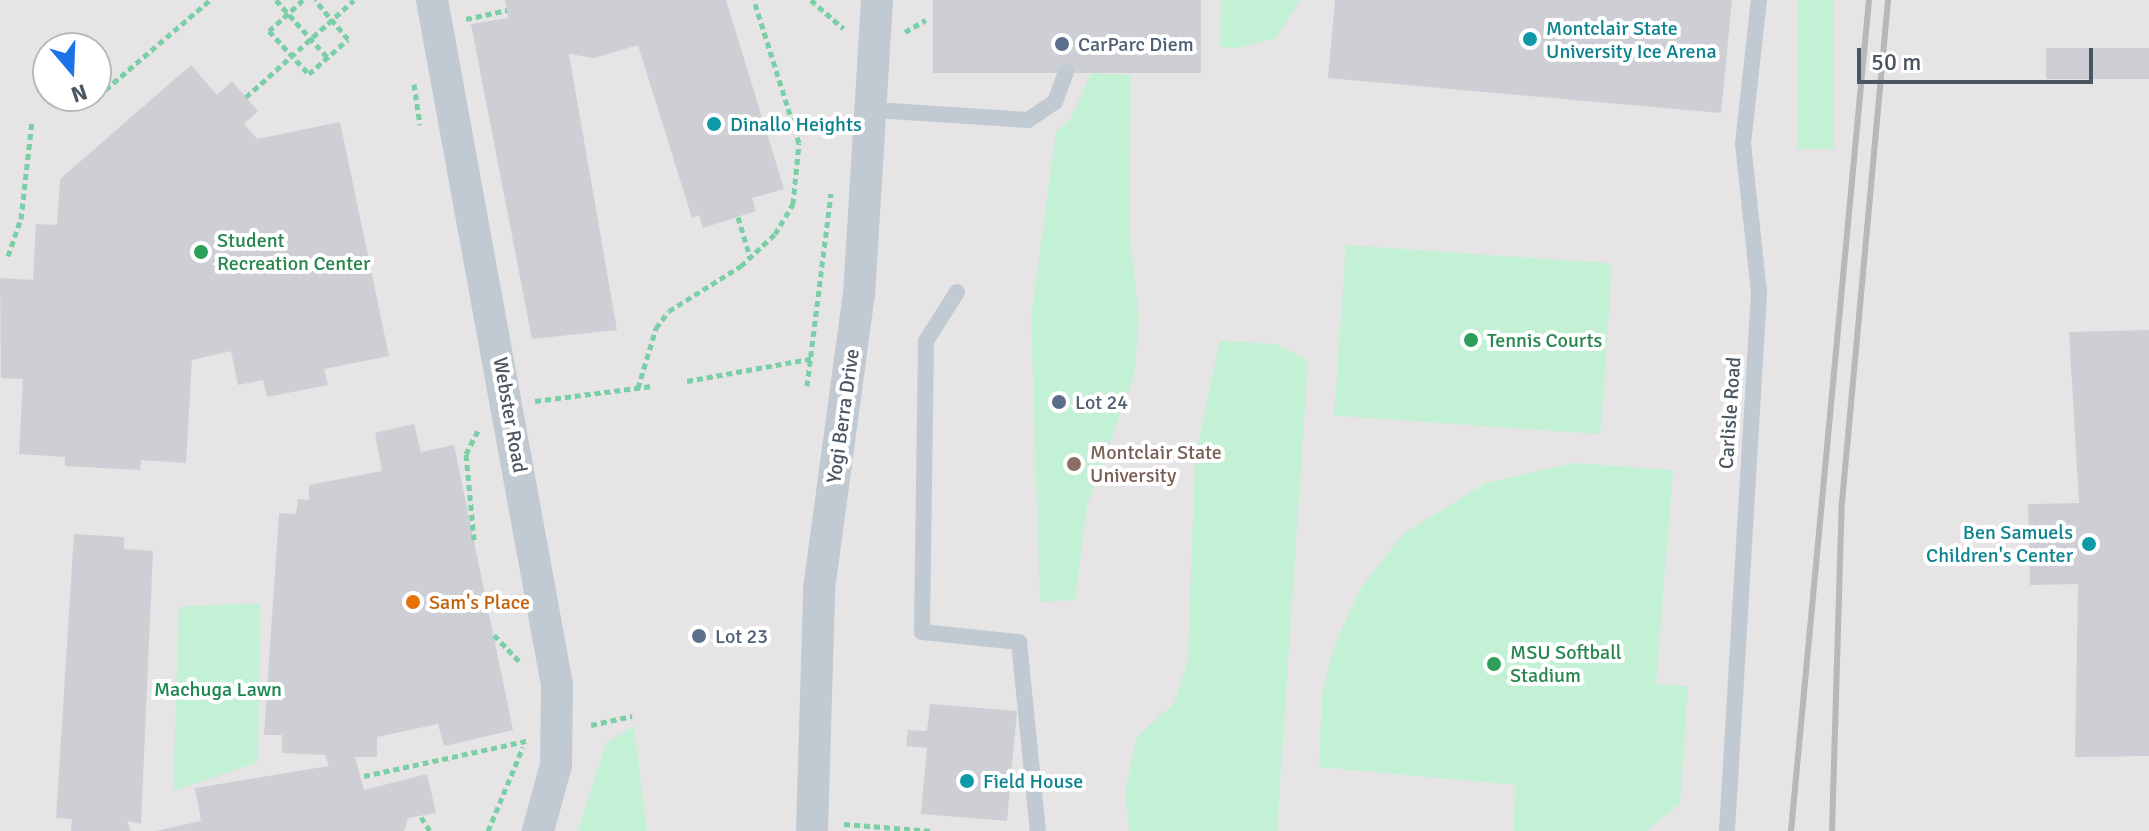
<!DOCTYPE html>
<style>
body{margin:0}
#map{position:relative;width:2149px;height:831px;overflow:hidden;background:#f5f3f3;font-family:Signika,sans-serif}
div>[style]{position:absolute}
.education>*{inset:0;background:#e6e4e5}
.green>*{inset:0;background:#c3f1d5;transform-origin:0 0}
.building>*{inset:0;background:#cdcfd5;transform-origin:0 0}
.path>*{height:5px;margin-top:-2.5px;transform-origin:0;background:repeating-linear-gradient(90deg,#7ad0a6 0 6px,transparent 0 10px)}
.service>*{height:16px;margin:-8px;padding:0 8px;transform-origin:8px;border-radius:8px;background:#c1cad2}
.minor>*{height:32px;margin:-16px;padding:0 16px;transform-origin:16px;border-radius:16px;background:#c1cad2}
.rail>*{height:6px;margin:-3px;padding:0 3px;transform-origin:3px;border-radius:3px;background:#b5b8bd}
.dots>*{width:22px;height:22px;translate:-50% -50%;box-sizing:border-box;border:4px solid #fff;border-radius:50%}
span{translate:-50% -50%;white-space:nowrap;text-align:center;line-height:1.15;-webkit-text-stroke:8px #fff;paint-order:stroke}
.culture-label{font-size:20px;color:#0d838f}
.left{translate:0 -50%;text-align:left}
.right{translate:-100% -50%;text-align:right}
.service-label{font-size:20px;color:#4e5e75}
.leisure-label{font-size:20px;color:#27864d}
.street-label{font-size:20px;color:#4a5661}
.education-label{font-size:20px;color:#785e54}
.food-label{font-size:20px;color:#c56008}
.park-label{font-size:20px;color:#17864f}
.north{position:absolute;left:32px;top:32px;width:80px;height:80px;box-sizing:border-box;background:#fff;border:2px solid #b7bbc0;border-radius:50%;rotate:161deg;font-size:22px;font-weight:700;line-height:32px;text-align:center;color:#4a5661}
.north::after{content:'';display:block;margin:auto;width:28px;height:36px;background:#1a73e8;clip-path:polygon(50% 0,100% 100%,50% 72%,0 100%)}
.scale{position:absolute;left:1857px;top:48px;width:236px;height:36px;box-sizing:border-box;border:4px solid #4a5661;border-top:0;padding-left:10px;font-size:24px;line-height:28px;white-space:nowrap;color:#4a5661;-webkit-text-stroke:6px #fff;paint-order:stroke}
</style>
<div id="map">
<div class="education">
<div style="clip-path:polygon(evenodd,0 0,2149px 0,2149px 831px,0 831px,0 0,48px 48px,96px 48px,96px 96px,48px 96px,48px 48px)"></div>
</div>
<div class="green">
<div style="clip-path:polygon(1221px 0,1300px 0,1276px 38px,1239px 48px,1220px 47px)"></div>
<div style="left:1798px;top:0;width:36px;height:149px"></div>
<div style="clip-path:polygon(1091px 73px,1131px 75px,1129px 227px,1139px 319px,1134px 377px,1087px 506px,1075px 600px,1040px 602px,1031px 317px,1056px 132px,1071px 118px)"></div>
<div style="left:1346px;top:245px;width:267px;height:171px;rotate:4deg"></div>
<div style="clip-path:polygon(1220px 341px,1277px 344px,1308px 361px,1277px 831px,1129px 831px,1125px 790px,1137px 737px,1174px 703px,1188px 660px,1195px 458px)"></div>
<div style="clip-path:polygon(1574px 463px,1673px 470px,1656px 684px,1688px 686px,1680px 804px,1646px 831px,1513px 831px,1516px 785px,1319px 767px,1322px 694px,1335px 644px,1360px 589px,1403px 534px,1486px 483px)"></div>
<div style="clip-path:polygon(260px 603px,258px 762px,173px 791px,179px 607px)"></div>
<div style="clip-path:polygon(634px 726px,647px 831px,578px 831px,606px 743px)"></div>
</div>
<div class="building">
<div style="clip-path:polygon(505px 0,726px 0,784px 189px,752px 198px,756px 211px,703px 228px,699px 215px,692px 218px,638px 45px,594px 58px,569px 54px,617px 330px,532px 339px,471px 24px,508px 18px)"></div>
<div style="left:933px;top:0;width:268px;height:73px"></div>
<div style="clip-path:polygon(1335px 0,1732px 0,1721px 113px,1328px 78px)"></div>
<div style="left:2046px;top:48px;width:103px;height:31px"></div>
<div style="clip-path:polygon(191px 65px,217px 95px,232px 81px,258px 111px,244px 124px,257px 139px,340px 122px,389px 356px,324px 369px,328px 385px,267px 397px,263px 380px,238px 385px,231px 351px,192px 360px,186px 463px,141px 460px,140px 470px,65px 466px,65px 457px,19px 454px,23px 379px,1px 378px,0 278px,33px 280px,36px 224px,57px 225px,60px 179px)"></div>
<div style="clip-path:polygon(2149px 330px,2149px 756px,2075px 757px,2078px 584px,2030px 585px,2028px 504px,2079px 503px,2069px 332px)"></div>
<div style="clip-path:polygon(414px 424px,421px 452px,454px 445px,513px 730px,444px 746px,438px 724px,377px 737px,377px 757px,355px 757px,364px 790px,427px 774px,436px 813px,408px 818px,404px 831px,156px 831px,201px 821px,195px 788px,329px 766px,325px 755px,282px 753px,282px 735px,264px 735px,279px 513px,296px 514px,298px 499px,309px 500px,309px 485px,382px 471px,375px 433px)"></div>
<div style="clip-path:polygon(74px 534px,124px 537px,124px 549px,153px 551px,141px 824px,127px 821px,131px 831px,71px 831px,72px 819px,56px 818px)"></div>
<div style="clip-path:polygon(930px 704px,1017px 711px,1007px 821px,921px 814px,927px 748px,906px 746px,908px 730px,927px 731px)"></div>
</div>
<div class="path">
<div style="left:276px;top:0;width:78px;rotate:48.1deg"></div>
<div style="left:303px;top:0;width:46px;rotate:137.6deg"></div>
<div style="left:269px;top:31px;width:59px;rotate:47.1deg"></div>
<div style="left:309px;top:74px;width:52px;rotate:-41.9deg"></div>
<div style="left:348px;top:39px;width:51px;rotate:-130.2deg"></div>
<div style="left:811px;top:0;width:43px;rotate:41.2deg"></div>
<div style="left:466px;top:19px;width:42px;rotate:-12.4deg"></div>
<div style="left:905px;top:32px;width:24px;rotate:-30deg"></div>
<div style="left:414px;top:84px;width:41px;rotate:81.7deg"></div>
<div style="left:98px;top:96px;width:148px;rotate:-40.6deg"></div>
<div style="left:246px;top:97px;width:145px;rotate:-41.9deg"></div>
<div style="left:738px;top:217px;width:42px;rotate:73.3deg"></div>
<div style="left:8px;top:256px;width:39px;rotate:-71deg"></div>
<div style="left:21px;top:219px;width:99px;rotate:-83.6deg"></div>
<div style="left:687px;top:381px;width:130px;rotate:-10.2deg"></div>
<div style="left:807px;top:386px;width:194px;rotate:-82.9deg"></div>
<div style="left:638px;top:388px;width:63px;rotate:-73.3deg"></div>
<div style="left:656px;top:328px;width:21px;rotate:-53deg"></div>
<div style="left:669px;top:311px;width:85px;rotate:-32deg"></div>
<div style="left:741px;top:266px;width:47px;rotate:-43.3deg"></div>
<div style="left:775px;top:234px;width:35px;rotate:-59deg"></div>
<div style="left:793px;top:204px;width:61px;rotate:-84.4deg"></div>
<div style="left:799px;top:143px;width:150px;rotate:-107.5deg"></div>
<div style="left:535px;top:401px;width:118px;rotate:-7.3deg"></div>
<div style="left:474px;top:540px;width:86px;rotate:-95.3deg"></div>
<div style="left:466px;top:454px;width:29px;rotate:-63deg"></div>
<div style="left:494px;top:635px;width:36px;rotate:46deg"></div>
<div style="left:591px;top:725px;width:42px;rotate:-12.4deg"></div>
<div style="left:364px;top:776px;width:166px;rotate:-12.2deg"></div>
<div style="left:421px;top:817px;width:17px;rotate:57deg"></div>
<div style="left:844px;top:824px;width:89px;rotate:4.5deg"></div>
<div style="left:488px;top:831px;width:91px;rotate:-67.4deg"></div>
</div>
<div class="service">
<div style="left:874px;top:110px;width:154px;rotate:3.7deg"></div>
<div style="left:1028px;top:120px;width:32px;rotate:-34deg"></div>
<div style="left:1055px;top:102px;width:32px;rotate:-70deg"></div>
<div style="left:957px;top:292px;width:58px;rotate:122.3deg"></div>
<div style="left:926px;top:341px;width:291px;rotate:90.8deg"></div>
<div style="left:922px;top:632px;width:98px;rotate:5.9deg"></div>
<div style="left:1019px;top:642px;width:190px;rotate:84.3deg"></div>
<div style="left:1727px;top:831px;width:539px;rotate:-86.6deg"></div>
<div style="left:1759px;top:293px;width:150px;rotate:-96.1deg"></div>
<div style="left:1743px;top:144px;width:145px;rotate:-83.7deg"></div>
</div>
<div class="minor">
<div style="left:432px;top:0;width:696px;rotate:79.66deg"></div>
<div style="left:557px;top:685px;width:80px;rotate:90.7deg"></div>
<div style="left:556px;top:765px;width:68px;rotate:105.3deg"></div>
<div style="left:812px;top:831px;width:242px;rotate:-88.3deg"></div>
<div style="left:819px;top:589px;width:297px;rotate:-82.3deg"></div>
<div style="left:859px;top:295px;width:296px;rotate:-86.5deg"></div>
</div>
<div class="rail">
<div style="left:1791px;top:831px;width:835px;rotate:-84.64deg"></div>
<div style="left:1832px;top:831px;width:329px;rotate:-88.3deg"></div>
<div style="left:1842px;top:502px;width:504px;rotate:-84.76deg"></div>
</div>
<div class="dots">
<div style="left:1530px;top:39px;background:#0f9aa8"></div>
<div style="left:1062px;top:44px;background:#5c6f8a"></div>
<div style="left:714px;top:124px;background:#0f9aa8"></div>
<div style="left:201px;top:252px;background:#2e9e5b"></div>
<div style="left:1471px;top:340px;background:#2e9e5b"></div>
<div style="left:1059px;top:402px;background:#5c6f8a"></div>
<div style="left:1074px;top:464px;background:#8d6e63"></div>
<div style="left:2089px;top:544px;background:#0f9aa8"></div>
<div style="left:413px;top:602px;background:#e8710a"></div>
<div style="left:699px;top:636px;background:#5c6f8a"></div>
<div style="left:1494px;top:664px;background:#2e9e5b"></div>
<div style="left:967px;top:781px;background:#0f9aa8"></div>
</div>
<div class="culture-label">
<span class="left" style="left:1546px;top:40px">Montclair State<br>University Ice Arena</span>
<span class="left" style="left:730px;top:124px">Dinallo Heights</span>
<span class="right" style="left:2073px;top:544px">Ben Samuels<br>Children's Center</span>
<span class="left" style="left:983px;top:781px">Field House</span>
</div>
<div class="service-label">
<span class="left" style="left:1078px;top:44px">CarParc Diem</span>
<span class="left" style="left:1075px;top:402px">Lot 24</span>
<span class="left" style="left:715px;top:636px">Lot 23</span>
</div>
<div class="leisure-label">
<span class="left" style="left:217px;top:252px">Student<br>Recreation Center</span>
<span class="left" style="left:1487px;top:340px">Tennis Courts</span>
<span class="left" style="left:1510px;top:664px">MSU Softball<br>Stadium</span>
</div>
<div class="street-label">
<span style="left:1730px;top:413px;rotate:-86deg">Carlisle Road</span>
<span style="left:510px;top:415px;rotate:80deg">Webster Road</span>
<span style="left:843px;top:416px;rotate:-82deg">Yogi Berra Drive</span>
</div>
<div class="education-label">
<span class="left" style="left:1090px;top:464px">Montclair State<br>University</span>
</div>
<div class="food-label">
<span class="left" style="left:429px;top:602px">Sam's Place</span>
</div>
<div class="park-label">
<span style="left:218px;top:689px">Machuga Lawn</span>
</div>
<div class="north">N</div>
<div class="scale">50 m</div>
</div>
